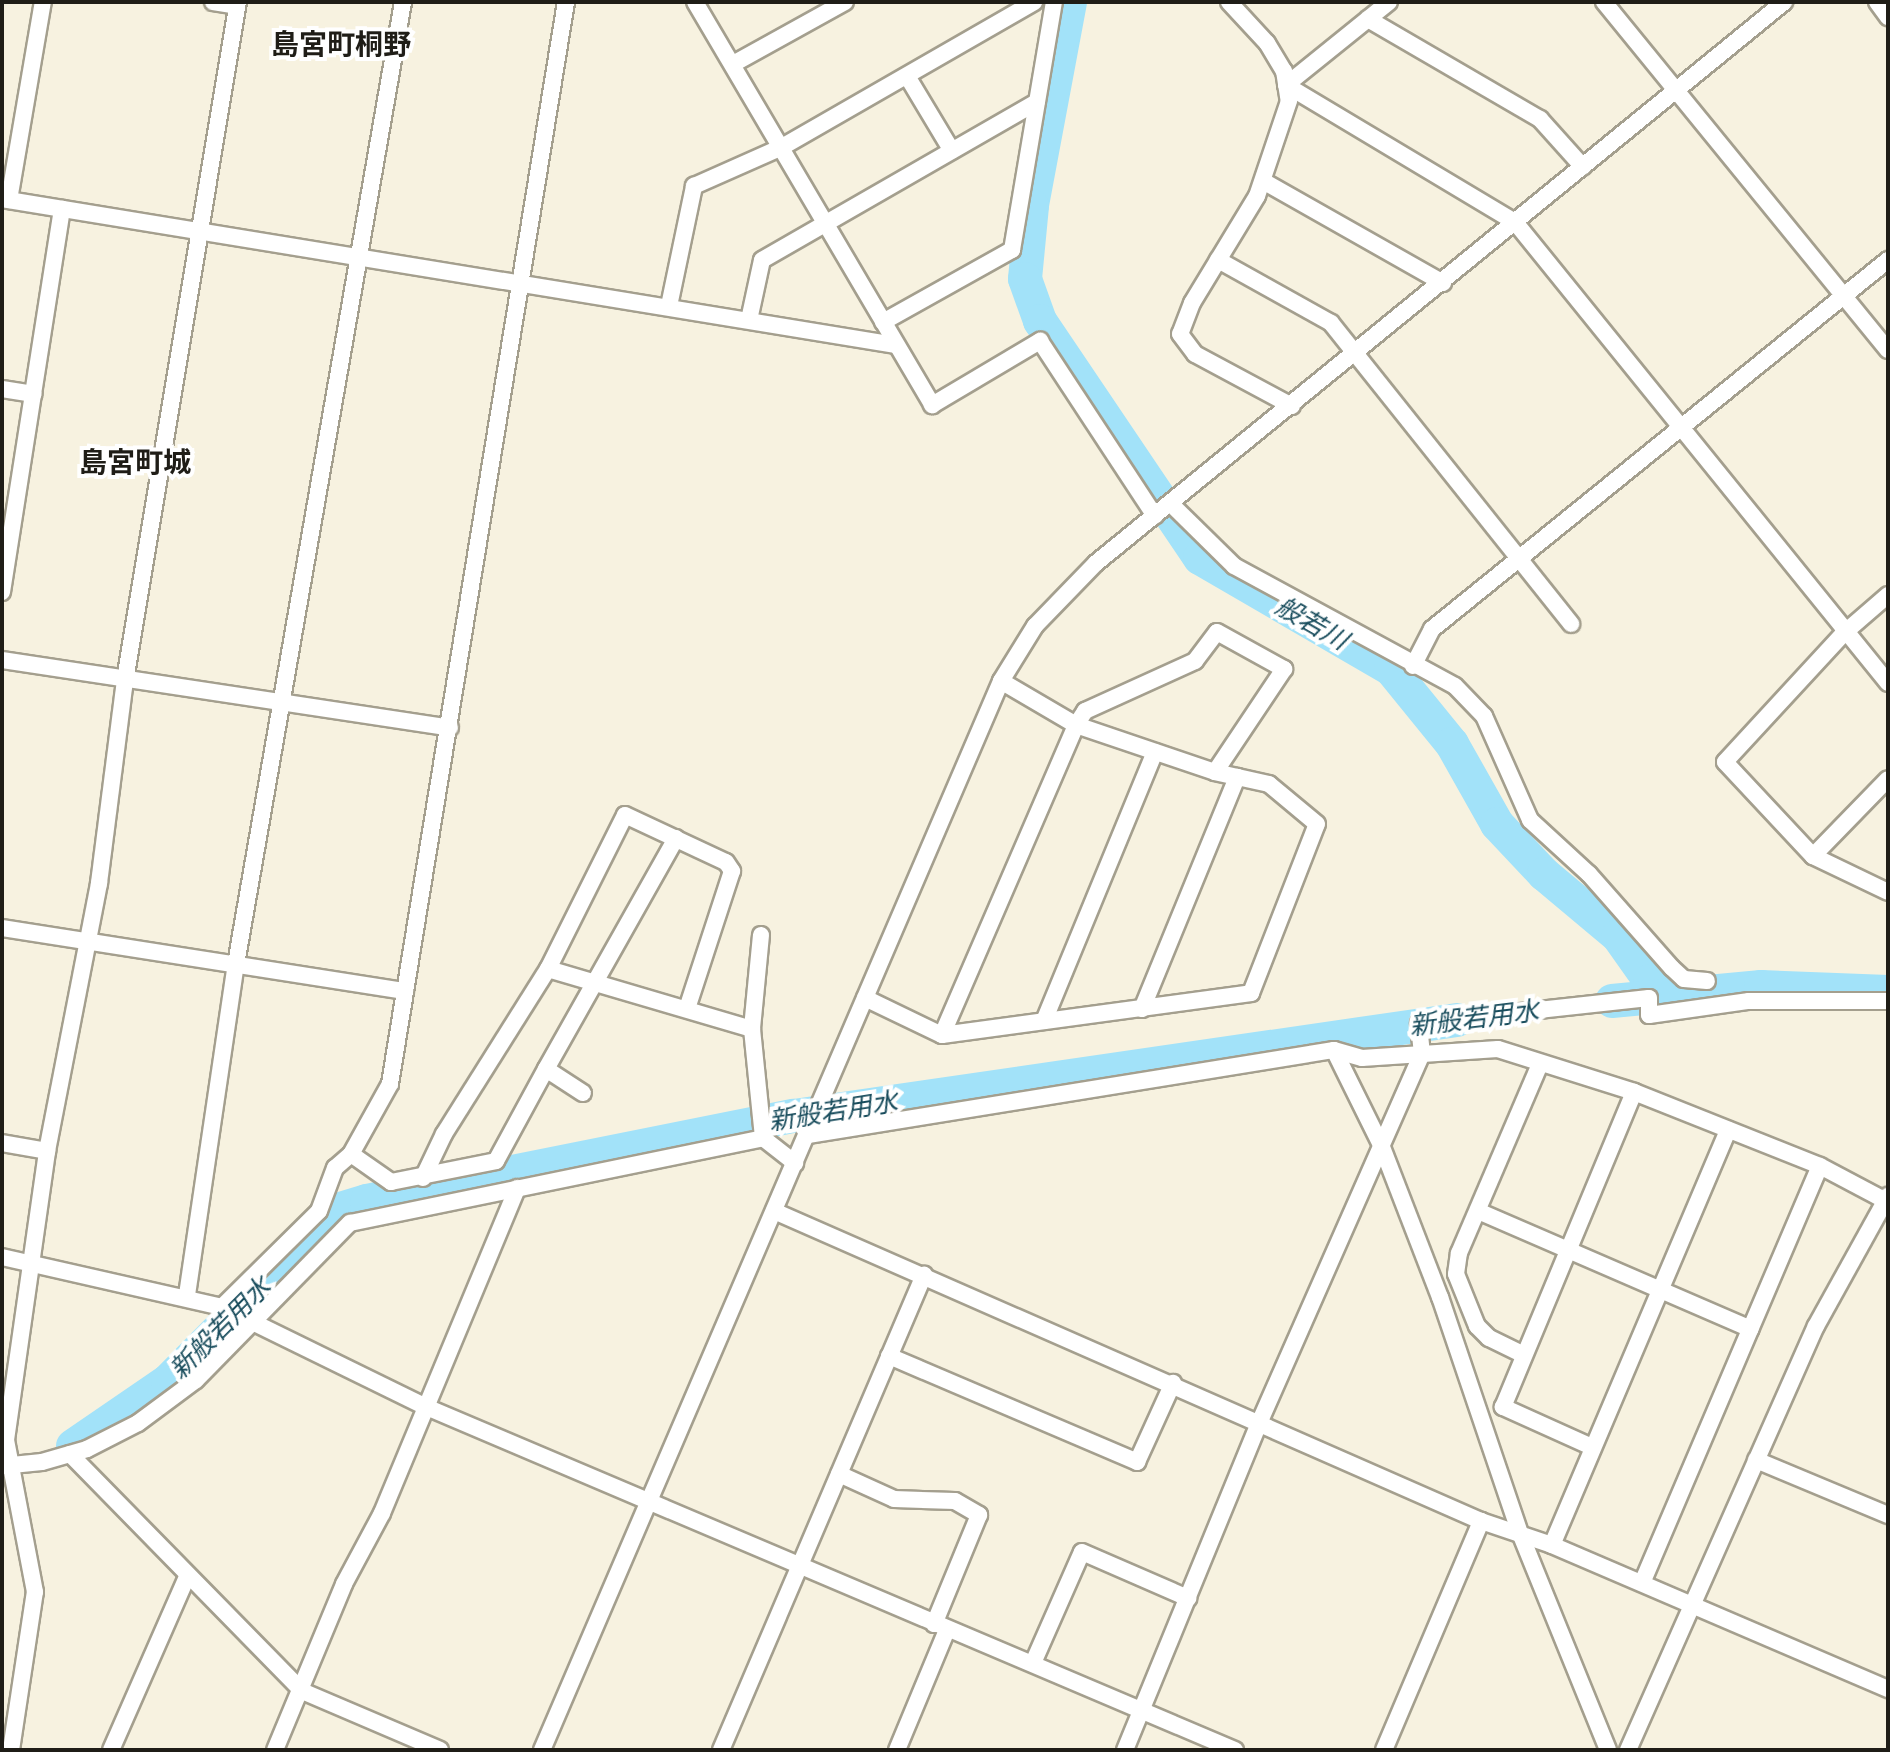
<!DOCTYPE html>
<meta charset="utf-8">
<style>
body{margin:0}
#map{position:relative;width:1890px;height:1752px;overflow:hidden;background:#f7f2e0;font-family:"Titillium Web","Noto Sans JP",sans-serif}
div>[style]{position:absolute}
.river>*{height:34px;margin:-17px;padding:0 17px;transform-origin:17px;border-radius:17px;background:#a2e2f9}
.roads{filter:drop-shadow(2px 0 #a49f8e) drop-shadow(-2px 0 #a49f8e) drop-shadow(0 2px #a49f8e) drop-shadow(0 -2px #a49f8e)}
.minor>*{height:16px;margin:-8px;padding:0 8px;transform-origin:8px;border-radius:8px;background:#fff}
span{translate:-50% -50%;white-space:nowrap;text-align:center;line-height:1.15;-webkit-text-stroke:8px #fff;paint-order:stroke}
.water-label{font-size:26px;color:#184c5c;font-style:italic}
.quarter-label{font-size:28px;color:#1f1d17;font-weight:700}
.frame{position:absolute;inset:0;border:4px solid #1f1d17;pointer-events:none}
</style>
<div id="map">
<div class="river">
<div style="left:1070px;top:2px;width:208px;rotate:100.6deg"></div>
<div style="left:1032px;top:206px;width:73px;rotate:95.5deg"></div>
<div style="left:1025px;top:279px;width:45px;rotate:70.3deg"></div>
<div style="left:1040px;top:321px;width:286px;rotate:56deg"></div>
<div style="left:1200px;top:558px;width:221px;rotate:30.2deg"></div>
<div style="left:1391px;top:669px;width:97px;rotate:50.9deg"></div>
<div style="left:1452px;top:744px;width:92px;rotate:60.6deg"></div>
<div style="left:1497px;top:824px;width:69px;rotate:46.8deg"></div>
<div style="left:1544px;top:874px;width:97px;rotate:40deg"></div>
<div style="left:1618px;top:936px;width:55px;rotate:54.6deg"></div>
<div style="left:1650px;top:981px;width:37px;rotate:19deg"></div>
<div style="left:1612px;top:1001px;width:150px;rotate:-5.4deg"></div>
<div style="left:1761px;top:987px;width:127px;rotate:2.3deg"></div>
<div style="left:73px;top:1446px;width:115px;rotate:-34.4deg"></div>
<div style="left:168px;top:1381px;width:240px;rotate:-45.3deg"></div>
<div style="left:337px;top:1210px;width:31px;rotate:-17deg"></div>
<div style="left:367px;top:1201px;width:435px;rotate:-11.3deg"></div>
<div style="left:794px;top:1116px;width:670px;rotate:-8.24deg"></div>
</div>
<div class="roads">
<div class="minor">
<div style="left:213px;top:2px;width:24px;rotate:9deg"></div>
<div style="left:566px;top:2px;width:1096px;rotate:99.24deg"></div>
<div style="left:390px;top:1084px;width:80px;rotate:119.1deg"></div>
<div style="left:351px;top:1154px;width:49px;rotate:35deg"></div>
<div style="left:391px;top:1182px;width:107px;rotate:-11.3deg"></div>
<div style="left:496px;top:1161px;width:105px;rotate:-61.5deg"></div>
<div style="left:546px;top:1069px;width:44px;rotate:33deg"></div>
<div style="left:695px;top:2px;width:468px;rotate:59.5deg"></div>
<div style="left:932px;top:405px;width:126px;rotate:-30.7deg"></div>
<div style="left:1040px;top:341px;width:209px;rotate:56.7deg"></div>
<div style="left:1229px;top:2px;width:56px;rotate:47.2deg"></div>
<div style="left:1267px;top:43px;width:33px;rotate:59deg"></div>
<div style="left:1284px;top:71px;width:30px;rotate:81deg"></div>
<div style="left:1289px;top:101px;width:100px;rotate:108.6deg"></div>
<div style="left:1257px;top:196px;width:125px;rotate:121.3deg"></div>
<div style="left:1192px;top:303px;width:33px;rotate:111deg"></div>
<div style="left:1180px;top:334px;width:25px;rotate:53deg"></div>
<div style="left:1195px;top:354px;width:110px;rotate:28.2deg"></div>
<div style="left:1389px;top:2px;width:132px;rotate:141.1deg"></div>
<div style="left:1286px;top:85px;width:267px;rotate:30.9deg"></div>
<div style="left:1515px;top:222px;width:593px;rotate:51.02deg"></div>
<div style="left:1604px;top:2px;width:449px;rotate:50.8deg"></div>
<div style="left:1877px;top:2px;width:19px;rotate:54deg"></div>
<div style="left:1368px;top:19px;width:199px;rotate:30.2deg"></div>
<div style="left:1540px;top:119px;width:64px;rotate:48.1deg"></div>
<div style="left:733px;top:64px;width:128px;rotate:-29deg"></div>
<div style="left:907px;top:76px;width:87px;rotate:59deg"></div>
<div style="left:1263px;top:181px;width:207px;rotate:29.5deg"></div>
<div style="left:2px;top:199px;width:906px;rotate:9.28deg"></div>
<div style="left:9px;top:200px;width:201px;rotate:-80.3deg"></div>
<div style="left:1218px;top:260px;width:129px;rotate:29.1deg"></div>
<div style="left:1331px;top:323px;width:385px;rotate:51.4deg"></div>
<div style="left:669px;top:306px;width:123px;rotate:-78.2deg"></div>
<div style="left:694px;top:186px;width:96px;rotate:-23.9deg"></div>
<div style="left:782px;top:147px;width:291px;rotate:-29.9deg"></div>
<div style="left:749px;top:320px;width:61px;rotate:-77.8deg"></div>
<div style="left:762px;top:260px;width:317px;rotate:-29.9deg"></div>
<div style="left:883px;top:322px;width:148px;rotate:-29.2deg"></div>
<div style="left:1012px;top:250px;width:252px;rotate:-80.4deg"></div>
<div style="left:2px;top:389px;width:32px;rotate:9deg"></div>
<div style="left:1171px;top:504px;width:88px;rotate:44.5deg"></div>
<div style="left:1234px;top:566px;width:251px;rotate:28.5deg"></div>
<div style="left:1455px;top:686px;width:42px;rotate:46deg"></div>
<div style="left:1484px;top:716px;width:114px;rotate:66.1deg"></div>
<div style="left:1530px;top:820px;width:80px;rotate:42.5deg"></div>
<div style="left:1589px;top:874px;width:125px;rotate:48.6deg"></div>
<div style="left:1672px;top:968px;width:16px;rotate:43deg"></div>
<div style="left:1684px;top:979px;width:23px;rotate:5deg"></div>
<div style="left:2px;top:592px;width:388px;rotate:-81.1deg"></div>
<div style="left:1888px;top:595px;width:60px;rotate:139.1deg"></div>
<div style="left:1843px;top:634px;width:174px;rotate:132.7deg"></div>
<div style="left:1725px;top:762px;width:129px;rotate:46.9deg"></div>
<div style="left:1813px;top:856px;width:83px;rotate:25.6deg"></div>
<div style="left:2px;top:660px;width:453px;rotate:8.6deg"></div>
<div style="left:1413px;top:666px;width:42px;rotate:-62.8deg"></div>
<div style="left:1432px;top:629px;width:587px;rotate:-38.98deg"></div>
<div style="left:1813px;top:856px;width:107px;rotate:-45.8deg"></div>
<div style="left:2px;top:928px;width:408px;rotate:8.9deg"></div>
<div style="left:761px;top:935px;width:94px;rotate:95.5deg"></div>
<div style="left:752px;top:1029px;width:110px;rotate:84.2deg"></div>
<div style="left:548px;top:969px;width:213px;rotate:16.4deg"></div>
<div style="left:865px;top:998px;width:85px;rotate:25.7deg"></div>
<div style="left:942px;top:1035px;width:312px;rotate:-7.7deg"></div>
<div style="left:1251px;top:993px;width:181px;rotate:-68.7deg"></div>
<div style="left:1317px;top:824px;width:62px;rotate:-140.2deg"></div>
<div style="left:1269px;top:784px;width:55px;rotate:-167.5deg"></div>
<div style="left:1215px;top:772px;width:147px;rotate:-161.3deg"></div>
<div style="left:1076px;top:725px;width:87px;rotate:-149.6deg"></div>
<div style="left:1142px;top:1009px;width:251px;rotate:-67.7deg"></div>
<div style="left:1044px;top:1021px;width:291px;rotate:-67.6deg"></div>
<div style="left:942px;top:1035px;width:338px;rotate:-66.6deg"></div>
<div style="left:1076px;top:725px;width:17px;rotate:-57deg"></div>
<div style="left:1085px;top:711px;width:121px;rotate:-24.4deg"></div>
<div style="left:1195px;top:661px;width:36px;rotate:-53deg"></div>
<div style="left:1217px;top:632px;width:77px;rotate:28.9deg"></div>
<div style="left:1284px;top:669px;width:124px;rotate:123.8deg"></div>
<div style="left:1334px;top:1050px;width:108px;rotate:63.7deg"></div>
<div style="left:1382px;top:1147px;width:161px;rotate:68.9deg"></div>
<div style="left:1440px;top:1297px;width:249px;rotate:71.3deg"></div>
<div style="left:1520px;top:1533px;width:234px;rotate:67.9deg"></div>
<div style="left:546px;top:1069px;width:265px;rotate:-60.6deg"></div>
<div style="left:808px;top:1135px;width:533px;rotate:-9.18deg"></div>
<div style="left:1334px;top:1050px;width:29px;rotate:16deg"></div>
<div style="left:1362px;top:1058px;width:136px;rotate:-3.8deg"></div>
<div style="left:1498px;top:1049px;width:143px;rotate:17.5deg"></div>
<div style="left:1634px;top:1092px;width:200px;rotate:21.7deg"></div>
<div style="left:1820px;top:1166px;width:77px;rotate:27.9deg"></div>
<div style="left:2px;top:1143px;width:46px;rotate:10.1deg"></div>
<div style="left:423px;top:1178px;width:49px;rotate:-64.5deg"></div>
<div style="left:444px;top:1134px;width:195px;rotate:-57.8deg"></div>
<div style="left:548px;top:969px;width:172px;rotate:-63.4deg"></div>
<div style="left:625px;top:815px;width:111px;rotate:25deg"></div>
<div style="left:726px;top:862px;width:11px;rotate:56deg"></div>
<div style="left:732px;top:871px;width:145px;rotate:108.1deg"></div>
<div style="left:774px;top:1211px;width:772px;rotate:23.68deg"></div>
<div style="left:1481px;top:1521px;width:75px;rotate:18.7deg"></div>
<div style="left:1552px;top:1545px;width:366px;rotate:23.2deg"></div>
<div style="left:1478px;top:1211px;width:297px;rotate:23.4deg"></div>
<div style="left:2px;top:1257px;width:226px;rotate:12.8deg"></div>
<div style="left:222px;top:1307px;width:225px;rotate:26.1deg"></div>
<div style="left:424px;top:1406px;width:881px;rotate:22.99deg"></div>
<div style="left:187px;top:1295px;width:335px;rotate:-81.6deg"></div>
<div style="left:236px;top:964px;width:976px;rotate:-80.15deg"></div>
<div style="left:222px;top:1307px;width:136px;rotate:-44.7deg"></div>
<div style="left:319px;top:1211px;width:46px;rotate:-69.6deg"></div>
<div style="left:335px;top:1168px;width:21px;rotate:-41deg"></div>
<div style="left:1522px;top:1354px;width:37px;rotate:-154deg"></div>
<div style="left:1489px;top:1338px;width:17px;rotate:-135deg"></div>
<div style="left:1477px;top:1326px;width:56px;rotate:-112deg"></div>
<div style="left:1456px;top:1274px;width:21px;rotate:-82deg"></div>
<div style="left:1459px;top:1253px;width:206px;rotate:-66.8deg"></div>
<div style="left:889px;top:1356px;width:270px;rotate:23.1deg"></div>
<div style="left:1137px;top:1462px;width:87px;rotate:-65.5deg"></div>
<div style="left:1592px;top:1447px;width:98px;rotate:-155.8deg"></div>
<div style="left:1503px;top:1407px;width:341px;rotate:-67.4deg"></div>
<div style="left:70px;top:1454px;width:332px;rotate:45.6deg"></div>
<div style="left:302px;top:1691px;width:150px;rotate:23.1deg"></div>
<div style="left:1756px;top:1460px;width:143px;rotate:22.6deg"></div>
<div style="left:2px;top:1466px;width:40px;rotate:-5.7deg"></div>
<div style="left:42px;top:1462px;width:47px;rotate:-16.1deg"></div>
<div style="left:87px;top:1449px;width:57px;rotate:-27deg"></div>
<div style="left:138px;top:1423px;width:72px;rotate:-36.6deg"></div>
<div style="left:196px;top:1380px;width:220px;rotate:-45.6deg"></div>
<div style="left:350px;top:1223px;width:422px;rotate:-11.6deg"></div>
<div style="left:763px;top:1138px;width:41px;rotate:38deg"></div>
<div style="left:839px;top:1474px;width:60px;rotate:24.4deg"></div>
<div style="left:894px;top:1499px;width:61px;rotate:1.9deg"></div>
<div style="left:955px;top:1501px;width:28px;rotate:30deg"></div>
<div style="left:979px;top:1515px;width:118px;rotate:112.4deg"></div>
<div style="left:1552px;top:1545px;width:451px;rotate:-67deg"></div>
<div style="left:1642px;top:1583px;width:453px;rotate:-66.9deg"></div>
<div style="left:1033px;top:1663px;width:121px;rotate:-66.2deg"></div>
<div style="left:1082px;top:1552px;width:116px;rotate:23.5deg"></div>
<div style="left:11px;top:1750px;width:160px;rotate:-81.4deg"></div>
<div style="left:35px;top:1592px;width:155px;rotate:-100.8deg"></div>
<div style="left:6px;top:1440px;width:292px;rotate:-81.9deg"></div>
<div style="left:47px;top:1151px;width:273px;rotate:-79deg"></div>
<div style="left:99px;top:883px;width:205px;rotate:-82.7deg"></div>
<div style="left:125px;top:680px;width:687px;rotate:-80.54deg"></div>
<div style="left:111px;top:1750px;width:189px;rotate:-66.3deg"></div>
<div style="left:275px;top:1750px;width:180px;rotate:-67.4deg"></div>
<div style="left:344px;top:1584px;width:81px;rotate:-61.8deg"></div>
<div style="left:382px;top:1513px;width:352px;rotate:-67.4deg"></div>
<div style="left:542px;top:1750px;width:1163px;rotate:-66.76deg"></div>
<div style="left:1001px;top:681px;width:65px;rotate:-58.3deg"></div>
<div style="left:1035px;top:626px;width:88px;rotate:-45.9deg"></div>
<div style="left:1096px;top:563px;width:888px;rotate:-39.19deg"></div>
<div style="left:721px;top:1750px;width:517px;rotate:-66.86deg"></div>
<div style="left:897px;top:1750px;width:130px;rotate:-67.4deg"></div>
<div style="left:1125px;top:1750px;width:356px;rotate:-67.7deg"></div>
<div style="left:1260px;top:1421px;width:401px;rotate:-66.2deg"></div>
<div style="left:1422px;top:1054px;width:31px;rotate:-96deg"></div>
<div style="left:1419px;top:1023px;width:231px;rotate:-6.2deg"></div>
<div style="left:1649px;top:998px;width:17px;rotate:90deg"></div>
<div style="left:1649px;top:1015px;width:101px;rotate:-8deg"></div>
<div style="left:1749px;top:1001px;width:139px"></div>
<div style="left:1384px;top:1750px;width:249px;rotate:-67deg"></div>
<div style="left:1628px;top:1750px;width:464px;rotate:-66.1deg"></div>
<div style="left:1816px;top:1326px;width:149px;rotate:-61deg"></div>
</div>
</div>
<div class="water-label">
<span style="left:1312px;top:623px;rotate:30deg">般若川</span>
<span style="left:1474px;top:1018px;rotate:-7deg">新般若用水</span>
<span style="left:833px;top:1111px;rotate:-9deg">新般若用水</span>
<span style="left:220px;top:1328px;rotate:-45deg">新般若用水</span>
</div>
<div class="quarter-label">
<span style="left:341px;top:44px">島宮町桐野</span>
<span style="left:135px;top:462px">島宮町城</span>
</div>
<div class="frame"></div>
</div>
